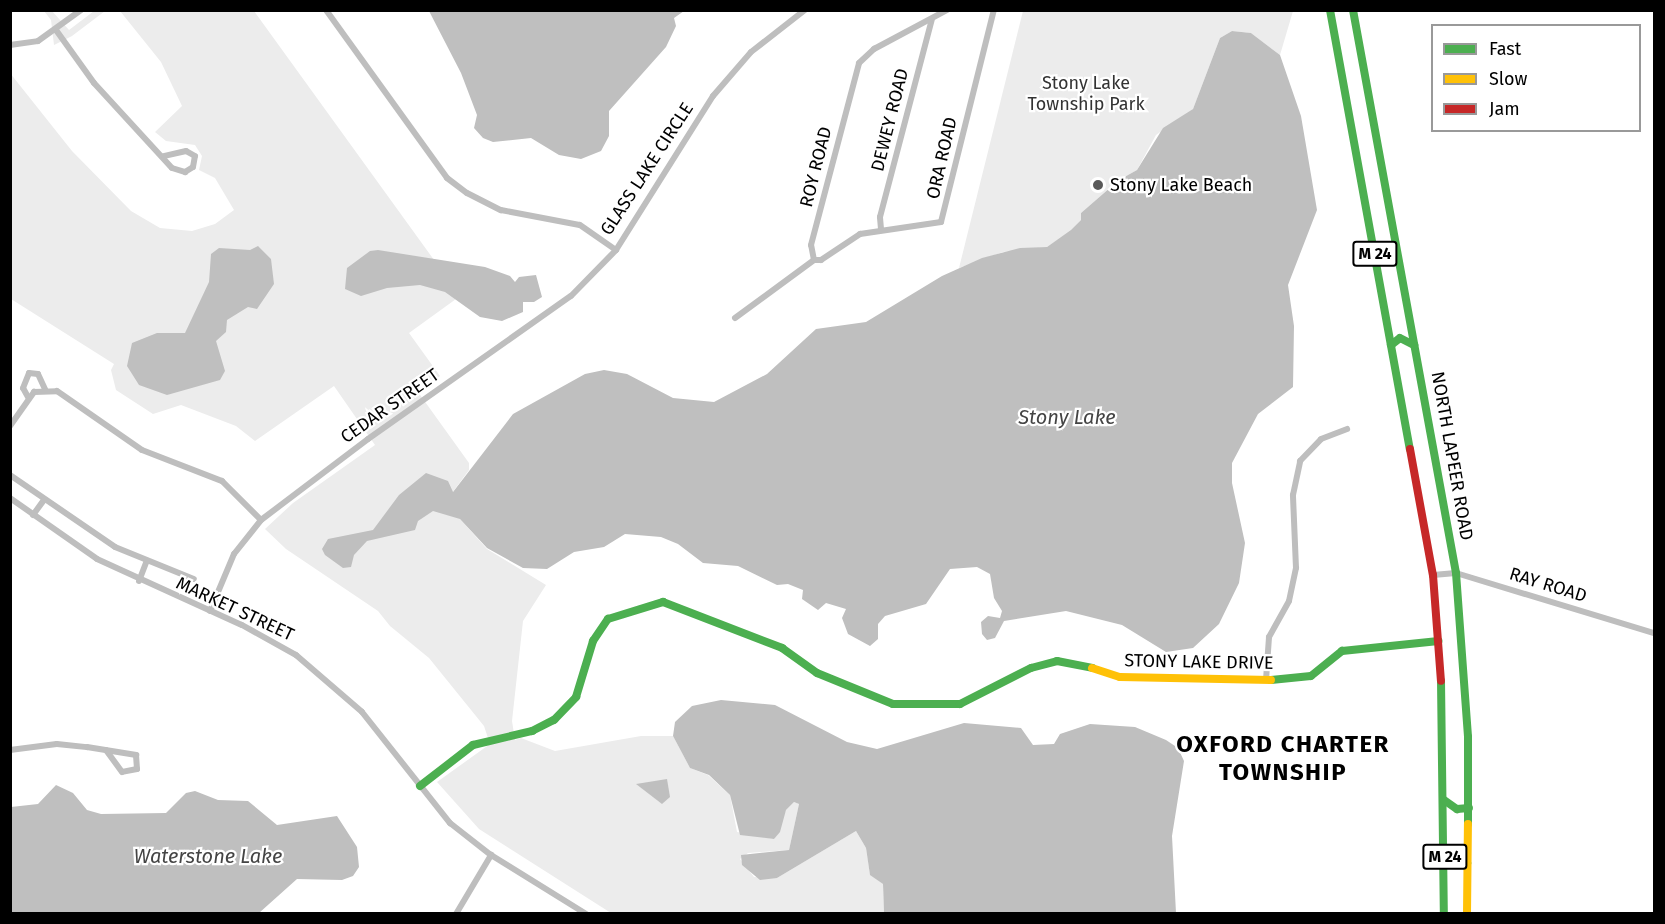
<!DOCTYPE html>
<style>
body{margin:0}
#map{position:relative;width:1665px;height:924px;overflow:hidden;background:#fff;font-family:"Fira Sans",sans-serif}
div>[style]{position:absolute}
.green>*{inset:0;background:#ececec}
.water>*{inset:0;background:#bfbfbf}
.street>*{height:6px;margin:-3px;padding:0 3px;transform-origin:3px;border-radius:3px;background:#bebebe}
.fast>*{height:8px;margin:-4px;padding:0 4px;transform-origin:4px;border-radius:4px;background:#4caf50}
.slow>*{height:8px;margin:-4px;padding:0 4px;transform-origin:4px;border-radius:4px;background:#ffc107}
.jam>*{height:8px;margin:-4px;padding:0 4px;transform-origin:4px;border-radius:4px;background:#c62828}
.dots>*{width:16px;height:16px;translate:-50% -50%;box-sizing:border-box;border:3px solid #fff;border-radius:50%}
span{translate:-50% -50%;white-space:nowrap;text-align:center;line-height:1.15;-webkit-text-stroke:4.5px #fff;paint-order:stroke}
.shield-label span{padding:2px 4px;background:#fff;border:2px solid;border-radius:4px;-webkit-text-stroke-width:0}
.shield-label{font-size:16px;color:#000;font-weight:700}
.park-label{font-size:18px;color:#333}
.street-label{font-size:18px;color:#000}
.poi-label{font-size:18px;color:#000}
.left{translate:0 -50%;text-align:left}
.water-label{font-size:20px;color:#444;font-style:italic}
.district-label{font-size:24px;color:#000;font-weight:700;letter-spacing:1.5px}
.frame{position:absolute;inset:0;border:12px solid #000;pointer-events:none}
.legend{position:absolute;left:1431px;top:24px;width:210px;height:108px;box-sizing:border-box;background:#fff;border:2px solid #999;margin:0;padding:8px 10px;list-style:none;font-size:18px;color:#000}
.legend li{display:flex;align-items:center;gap:12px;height:30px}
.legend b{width:30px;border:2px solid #999}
</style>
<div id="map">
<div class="green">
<div style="clip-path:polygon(44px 11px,52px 11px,69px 30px,94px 11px,105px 11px,72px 36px,54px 45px,51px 20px)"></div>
<div style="clip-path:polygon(120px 11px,254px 11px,442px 271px,456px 299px,409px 333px,440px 376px,418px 392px,469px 463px,469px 470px,452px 493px,460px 519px,487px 549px,546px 585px,523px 621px,512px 721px,515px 740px,521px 738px,555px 751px,641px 736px,673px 736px,690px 768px,708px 775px,730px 795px,737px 832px,774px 839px,786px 810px,794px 802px,799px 804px,789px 850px,748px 853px,740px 859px,754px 877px,777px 878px,856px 831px,866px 848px,870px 874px,883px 884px,884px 913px,611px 913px,479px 829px,437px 782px,490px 744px,484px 726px,429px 658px,390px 626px,378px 611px,286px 549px,265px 529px,293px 503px,375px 445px,334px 386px,255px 441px,236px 426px,181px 405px,153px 414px,116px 390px,111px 370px,114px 364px,11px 299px,10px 73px,72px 151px,131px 211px,160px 228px,192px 231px,215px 224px,234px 210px,215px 178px,199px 170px,202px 156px,195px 145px,166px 141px,155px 132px,182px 106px,161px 62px)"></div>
<div style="clip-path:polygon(1023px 11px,1293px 11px,1280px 55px,1251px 33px,1232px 31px,1220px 38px,1193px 109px,1156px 135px,1137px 170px,1119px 180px,1081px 213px,1081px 220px,1071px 231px,1047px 247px,1003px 252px,959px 268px)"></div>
</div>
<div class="water">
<div style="clip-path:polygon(429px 11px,684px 11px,674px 18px,676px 26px,666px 47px,609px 111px,609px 136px,601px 151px,581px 159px,559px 155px,531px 138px,493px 142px,483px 138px,474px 128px,477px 115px,461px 73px)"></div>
<div style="clip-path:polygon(1232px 31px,1251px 33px,1280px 55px,1301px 116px,1317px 210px,1288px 285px,1294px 326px,1293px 387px,1258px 414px,1232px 463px,1232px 483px,1245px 543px,1239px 583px,1219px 624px,1193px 648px,1166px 652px,1122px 625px,1066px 611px,1004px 621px,995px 638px,987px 640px,982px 634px,981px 622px,988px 616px,1000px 618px,1002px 611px,994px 598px,990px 574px,977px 567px,950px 569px,926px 604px,885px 616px,878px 624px,878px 639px,870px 646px,848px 634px,842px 618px,846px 609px,826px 603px,818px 610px,802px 599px,803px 590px,788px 584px,777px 585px,738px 566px,703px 563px,678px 544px,661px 537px,625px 534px,604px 547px,574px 552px,547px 569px,523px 568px,487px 548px,460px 519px,433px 511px,418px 521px,415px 530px,367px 541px,354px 555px,351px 567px,343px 568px,325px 555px,322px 549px,328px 539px,373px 530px,399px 495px,426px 473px,448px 481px,453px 492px,513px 414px,585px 374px,604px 370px,627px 374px,673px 398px,714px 402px,767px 374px,816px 329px,866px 322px,942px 276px,982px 258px,1020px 248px,1047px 247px,1071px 230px,1081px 220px,1081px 213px,1119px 180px,1137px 170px,1163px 128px,1193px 109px,1220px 38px)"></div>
<div style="clip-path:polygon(258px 246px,271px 259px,274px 284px,257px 309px,248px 307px,227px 320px,226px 332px,216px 341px,225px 371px,220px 380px,167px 395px,139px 385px,127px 366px,132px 343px,157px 333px,185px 333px,209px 282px,211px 254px,219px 248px,250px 250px)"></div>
<div style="clip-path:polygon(378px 250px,485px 267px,510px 276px,515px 282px,519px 277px,536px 275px,542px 297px,534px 302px,523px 302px,523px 312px,502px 321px,480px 317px,445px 292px,420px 285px,387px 288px,361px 296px,345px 289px,347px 268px,370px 251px)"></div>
<div style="clip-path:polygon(721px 700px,775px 705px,847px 742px,877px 749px,964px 723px,1021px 728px,1033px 745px,1054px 744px,1060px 734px,1090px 724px,1135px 727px,1166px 740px,1178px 748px,1184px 761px,1172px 836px,1176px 913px,884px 913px,883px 884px,870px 875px,866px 848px,856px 831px,777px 878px,760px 880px,742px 865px,741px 855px,789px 850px,799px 804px,794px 802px,786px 810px,780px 832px,774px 839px,740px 835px,730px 795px,709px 775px,690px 768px,673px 736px,675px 722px,692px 706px)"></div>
<div style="clip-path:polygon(667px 779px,670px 797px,662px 804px,636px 784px)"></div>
<div style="clip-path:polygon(56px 785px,73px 793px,87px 810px,101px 814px,166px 813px,186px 793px,195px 791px,218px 800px,248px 801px,277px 825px,337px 816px,357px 847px,359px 867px,353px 876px,342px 880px,297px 879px,259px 913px,11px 913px,11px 807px,38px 804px)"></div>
</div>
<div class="street">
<div style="left:326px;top:10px;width:207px;rotate:54.2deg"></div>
<div style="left:447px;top:178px;width:25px;rotate:37deg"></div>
<div style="left:467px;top:193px;width:38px;rotate:27deg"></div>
<div style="left:501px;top:210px;width:80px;rotate:10.8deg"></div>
<div style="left:580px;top:225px;width:44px;rotate:34.8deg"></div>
<div style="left:616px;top:250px;width:182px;rotate:-57.8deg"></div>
<div style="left:713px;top:96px;width:58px;rotate:-49.2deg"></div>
<div style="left:751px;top:52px;width:68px;rotate:-37.9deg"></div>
<div style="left:56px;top:30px;width:65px;rotate:54.4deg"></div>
<div style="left:94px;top:83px;width:115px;rotate:47.5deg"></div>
<div style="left:172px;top:168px;width:14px;rotate:17deg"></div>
<div style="left:185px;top:172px;width:9px;rotate:-32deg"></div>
<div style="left:193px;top:167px;width:11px;rotate:-80deg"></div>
<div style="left:195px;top:156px;width:10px;rotate:-151deg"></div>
<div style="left:186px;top:151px;width:23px;rotate:167deg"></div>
<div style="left:10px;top:45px;width:28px;rotate:-8deg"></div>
<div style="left:38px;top:41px;width:53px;rotate:-35.8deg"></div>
<div style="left:881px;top:229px;width:12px;rotate:-95deg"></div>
<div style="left:880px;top:217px;width:205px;rotate:-75.3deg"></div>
<div style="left:814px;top:260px;width:15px;rotate:-101deg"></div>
<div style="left:811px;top:245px;width:188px;rotate:-75.2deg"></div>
<div style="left:859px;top:63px;width:21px;rotate:-43deg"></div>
<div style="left:874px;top:49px;width:83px;rotate:-28.1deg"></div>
<div style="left:735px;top:318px;width:98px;rotate:-36.3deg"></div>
<div style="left:814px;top:260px;width:7px"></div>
<div style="left:821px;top:260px;width:47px;rotate:-33.7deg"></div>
<div style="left:860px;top:234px;width:82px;rotate:-8.4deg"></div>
<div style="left:941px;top:222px;width:219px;rotate:-76deg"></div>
<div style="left:28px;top:397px;width:10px;rotate:-119deg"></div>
<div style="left:23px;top:388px;width:16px;rotate:-68deg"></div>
<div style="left:29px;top:373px;width:9px;rotate:6deg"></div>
<div style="left:38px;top:374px;width:17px;rotate:65deg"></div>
<div style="left:10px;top:426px;width:42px;rotate:-54.8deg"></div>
<div style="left:34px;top:392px;width:23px;rotate:-2deg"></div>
<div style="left:57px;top:391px;width:103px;rotate:34.8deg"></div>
<div style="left:142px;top:450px;width:86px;rotate:21.2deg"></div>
<div style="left:222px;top:481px;width:55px;rotate:45deg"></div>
<div style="left:10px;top:475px;width:127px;rotate:34.4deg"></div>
<div style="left:115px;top:547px;width:85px;rotate:22.1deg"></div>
<div style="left:10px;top:498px;width:106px;rotate:35deg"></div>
<div style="left:97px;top:559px;width:159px;rotate:24.5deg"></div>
<div style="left:242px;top:625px;width:62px;rotate:29.1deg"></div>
<div style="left:296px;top:655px;width:87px;rotate:40.8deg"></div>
<div style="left:362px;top:712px;width:142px;rotate:51.6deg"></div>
<div style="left:450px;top:823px;width:52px;rotate:38deg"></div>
<div style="left:491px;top:855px;width:112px;rotate:31.8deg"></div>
<div style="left:33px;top:515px;width:19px;rotate:-54deg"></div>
<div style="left:1433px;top:575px;width:23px;rotate:-5deg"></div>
<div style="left:1456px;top:573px;width:207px;rotate:16.9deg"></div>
<div style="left:139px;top:581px;width:22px;rotate:-69deg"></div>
<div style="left:210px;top:611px;width:62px;rotate:-67.2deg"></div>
<div style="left:234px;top:554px;width:43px;rotate:-51.5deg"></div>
<div style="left:261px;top:520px;width:134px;rotate:-37.1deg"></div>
<div style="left:368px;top:439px;width:248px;rotate:-35.2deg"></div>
<div style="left:571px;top:296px;width:64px;rotate:-45.6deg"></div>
<div style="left:1266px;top:680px;width:43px;rotate:-86deg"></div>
<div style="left:1269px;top:637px;width:41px;rotate:-60.9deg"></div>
<div style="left:1289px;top:601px;width:34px;rotate:-78deg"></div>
<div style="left:1296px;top:568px;width:73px;rotate:-92.4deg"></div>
<div style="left:1293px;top:495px;width:35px;rotate:-78deg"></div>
<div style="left:1300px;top:461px;width:30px;rotate:-46deg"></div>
<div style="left:1321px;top:439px;width:28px;rotate:-21deg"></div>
<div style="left:10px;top:750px;width:47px;rotate:-7.3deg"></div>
<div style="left:57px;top:744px;width:30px;rotate:6deg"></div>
<div style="left:87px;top:747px;width:50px;rotate:9.3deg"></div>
<div style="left:136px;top:755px;width:14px;rotate:86deg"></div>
<div style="left:137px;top:769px;width:15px;rotate:169deg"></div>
<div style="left:122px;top:772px;width:27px;rotate:-126deg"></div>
<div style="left:456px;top:914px;width:69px;rotate:-59.3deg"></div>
</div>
<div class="fast">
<div style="left:1330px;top:10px;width:446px;rotate:79.7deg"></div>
<div style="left:1353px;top:10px;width:572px;rotate:79.63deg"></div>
<div style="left:1456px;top:573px;width:164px;rotate:85.8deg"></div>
<div style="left:1468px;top:737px;width:87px;rotate:90deg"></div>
<div style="left:1391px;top:345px;width:11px;rotate:-38deg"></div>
<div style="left:1400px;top:338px;width:16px;rotate:27deg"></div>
<div style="left:1271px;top:680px;width:40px;rotate:-5.7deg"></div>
<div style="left:1311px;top:676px;width:40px;rotate:-39deg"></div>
<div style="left:1342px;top:651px;width:97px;rotate:-5.9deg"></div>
<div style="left:1441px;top:681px;width:233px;rotate:89.3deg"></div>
<div style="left:420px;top:786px;width:67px;rotate:-37.7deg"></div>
<div style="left:473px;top:745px;width:61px;rotate:-13.3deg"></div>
<div style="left:532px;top:731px;width:25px;rotate:-27deg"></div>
<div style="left:554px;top:720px;width:32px;rotate:-46deg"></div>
<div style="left:576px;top:697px;width:59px;rotate:-73.1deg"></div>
<div style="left:593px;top:641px;width:27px;rotate:-56deg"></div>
<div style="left:608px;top:619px;width:58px;rotate:-17.2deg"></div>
<div style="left:663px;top:602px;width:128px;rotate:21.1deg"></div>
<div style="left:782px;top:648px;width:43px;rotate:35.5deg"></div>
<div style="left:817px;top:673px;width:82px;rotate:22.2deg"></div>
<div style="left:893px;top:704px;width:67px"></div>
<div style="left:960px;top:704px;width:80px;rotate:-26.9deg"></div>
<div style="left:1031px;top:668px;width:27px;rotate:-15deg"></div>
<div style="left:1057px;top:661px;width:36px;rotate:11deg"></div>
<div style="left:1444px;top:800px;width:16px;rotate:35deg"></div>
<div style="left:1457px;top:809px;width:12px;rotate:-5deg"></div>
<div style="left:1445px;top:852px;width:13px;rotate:-9deg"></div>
<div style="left:1458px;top:850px;width:16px;rotate:55deg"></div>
</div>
<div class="slow">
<div style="left:1092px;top:668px;width:29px;rotate:18deg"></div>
<div style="left:1120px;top:677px;width:151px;rotate:1.1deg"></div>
<div style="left:1467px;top:914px;width:90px;rotate:-89.4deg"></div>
</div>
<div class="jam">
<div style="left:1410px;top:449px;width:128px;rotate:79.7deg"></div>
<div style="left:1433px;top:575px;width:106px;rotate:85.7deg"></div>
</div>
<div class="dots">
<div style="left:1098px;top:185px;background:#595959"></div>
</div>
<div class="shield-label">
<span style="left:1375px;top:254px">M 24</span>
<span style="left:1445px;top:857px">M 24</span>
</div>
<div class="park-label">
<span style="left:1086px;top:94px">Stony Lake<br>Township Park</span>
</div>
<div class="street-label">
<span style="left:890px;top:120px;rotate:-76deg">DEWEY ROAD</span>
<span style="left:942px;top:158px;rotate:-77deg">ORA ROAD</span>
<span style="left:816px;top:167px;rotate:-76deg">ROY ROAD</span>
<span style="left:647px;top:169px;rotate:-57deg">GLASS LAKE CIRCLE</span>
<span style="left:390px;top:406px;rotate:-35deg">CEDAR STREET</span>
<span style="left:1452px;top:456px;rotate:80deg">NORTH LAPEER ROAD</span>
<span style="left:1548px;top:585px;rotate:17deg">RAY ROAD</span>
<span style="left:235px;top:609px;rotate:25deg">MARKET STREET</span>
<span style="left:1199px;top:662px;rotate:1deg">STONY LAKE DRIVE</span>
</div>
<div class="poi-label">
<span class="left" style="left:1110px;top:185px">Stony Lake Beach</span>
</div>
<div class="water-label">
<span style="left:1067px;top:417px">Stony Lake</span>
<span style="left:208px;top:856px">Waterstone Lake</span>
</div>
<div class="district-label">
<span style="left:1283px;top:759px">OXFORD CHARTER<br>TOWNSHIP</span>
</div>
<div class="frame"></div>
<ul class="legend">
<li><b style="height:8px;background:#4caf50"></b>Fast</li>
<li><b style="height:8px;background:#ffc107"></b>Slow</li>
<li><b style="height:8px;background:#c62828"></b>Jam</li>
</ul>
</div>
